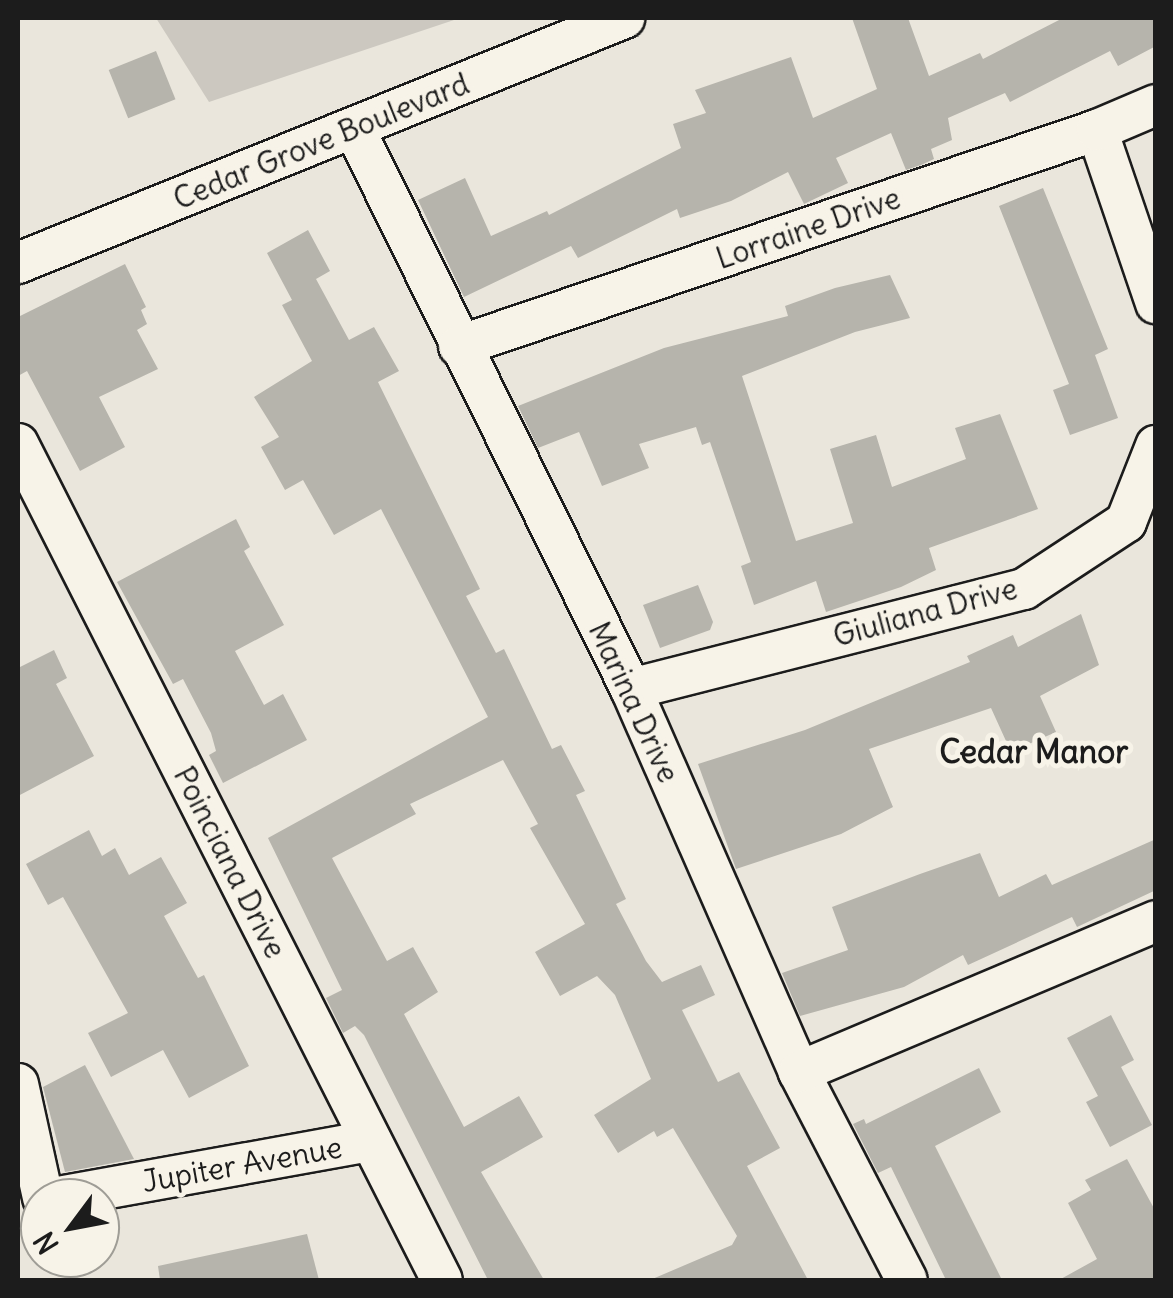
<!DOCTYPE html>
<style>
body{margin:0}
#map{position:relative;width:1173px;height:1298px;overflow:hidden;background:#eae6dc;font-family:Delius,sans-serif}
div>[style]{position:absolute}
.green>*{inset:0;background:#ccc8c0}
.building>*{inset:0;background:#b6b4ac;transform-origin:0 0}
.roads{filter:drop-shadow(2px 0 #1c1c1c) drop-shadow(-2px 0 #1c1c1c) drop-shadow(0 2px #1c1c1c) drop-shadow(0 -2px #1c1c1c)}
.minor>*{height:40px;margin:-20px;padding:0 20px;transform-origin:20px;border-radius:20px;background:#f7f3e8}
span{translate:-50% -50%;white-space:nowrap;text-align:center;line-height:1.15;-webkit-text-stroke:10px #f7f3e8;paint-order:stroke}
.street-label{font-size:30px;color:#1c1c1c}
.neighbourhood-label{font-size:32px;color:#1c1c1c;font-weight:700}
.frame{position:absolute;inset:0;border:20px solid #1c1c1c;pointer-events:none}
.north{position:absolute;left:20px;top:1178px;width:100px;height:100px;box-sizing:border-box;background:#f7f3e8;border:2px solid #9f9d96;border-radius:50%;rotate:238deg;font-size:28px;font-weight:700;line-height:40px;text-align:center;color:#1c1c1c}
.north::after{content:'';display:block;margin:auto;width:35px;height:45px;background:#1c1c1c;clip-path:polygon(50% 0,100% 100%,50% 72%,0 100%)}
</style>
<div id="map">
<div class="green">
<div style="clip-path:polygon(156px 18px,460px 18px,209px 102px)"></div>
</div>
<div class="building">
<div style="clip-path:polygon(852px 18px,908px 18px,929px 76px,980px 53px,983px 59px,1063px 18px,1156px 18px,1156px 46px,1118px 66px,1110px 51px,1010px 102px,1005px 93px,948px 118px,952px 140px,931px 149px,934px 159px,921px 165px,906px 170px,891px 133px,836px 158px,848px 183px,804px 204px,788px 172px,731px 201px,680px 218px,677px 209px,578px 258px,571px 246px,464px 297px,418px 200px,465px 178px,491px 236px,547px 211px,549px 215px,681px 148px,673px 124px,706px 113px,695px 90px,791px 57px,813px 118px,877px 89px)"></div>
<div style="left:156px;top:51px;width:52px;height:51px;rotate:68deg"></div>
<div style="clip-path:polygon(1043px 188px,1108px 349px,1095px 355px,1118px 418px,1070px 435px,1053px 390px,1069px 384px,999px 206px)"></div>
<div style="clip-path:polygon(308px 230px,330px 271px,316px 279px,349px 340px,374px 327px,399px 371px,378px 382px,480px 589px,466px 596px,496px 653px,504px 649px,552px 749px,561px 745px,585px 791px,576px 795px,626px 899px,616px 904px,646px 961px,662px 982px,701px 965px,715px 995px,682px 1010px,718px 1082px,739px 1072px,780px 1148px,747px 1166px,808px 1280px,650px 1280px,732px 1245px,737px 1236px,673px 1128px,657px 1137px,654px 1131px,618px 1153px,594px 1115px,651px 1079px,615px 995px,597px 976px,560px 996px,535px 952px,585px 924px,530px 828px,538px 824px,503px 760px,410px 804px,416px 814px,332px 858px,387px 961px,413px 947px,438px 992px,404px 1014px,464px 1127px,519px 1096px,543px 1137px,481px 1172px,544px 1280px,488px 1280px,364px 1035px,355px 1026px,343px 1033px,326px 998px,342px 990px,268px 838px,488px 717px,381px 509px,334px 535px,303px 480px,285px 490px,261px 447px,279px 437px,254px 397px,312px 361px,282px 305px,292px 300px,267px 253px)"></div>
<div style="clip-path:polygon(125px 264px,146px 307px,141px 310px,147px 324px,137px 330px,158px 369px,99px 397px,125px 447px,80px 471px,27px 371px,18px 376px,18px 317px)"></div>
<div style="clip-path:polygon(890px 275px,910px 318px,855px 332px,742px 376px,796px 541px,853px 523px,830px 449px,876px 435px,892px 487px,966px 459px,955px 428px,1000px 414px,1038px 509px,929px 548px,936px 570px,901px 587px,826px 612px,816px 581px,754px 605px,741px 566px,751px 562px,710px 442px,702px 445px,696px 427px,639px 444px,649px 468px,602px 486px,579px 432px,538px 448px,518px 406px,664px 348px,788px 316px,785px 306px,835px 288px)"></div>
<div style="clip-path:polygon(236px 519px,250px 547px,244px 551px,284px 625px,235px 651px,264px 705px,283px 694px,307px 740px,223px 783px,209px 755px,216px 751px,211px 733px,183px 679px,173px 684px,117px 582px)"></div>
<div style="clip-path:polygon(698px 585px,713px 622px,710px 630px,660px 648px,643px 605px)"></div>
<div style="clip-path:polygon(1081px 614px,1099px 665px,1040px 696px,1056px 732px,1011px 752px,991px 708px,869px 749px,893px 807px,841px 834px,736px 869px,698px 764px,805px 730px,970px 662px,967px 656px,1013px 635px,1018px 647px)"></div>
<div style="clip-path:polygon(54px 650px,67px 678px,56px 684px,94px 756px,18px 796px,18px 668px)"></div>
<div style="clip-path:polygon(89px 830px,102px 856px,115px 848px,129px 875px,161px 857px,187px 903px,164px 916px,198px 978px,204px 975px,249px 1066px,189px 1098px,163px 1050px,111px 1077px,88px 1033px,128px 1013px,63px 897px,48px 905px,26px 864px)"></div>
<div style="clip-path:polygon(1156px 839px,1156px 890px,1077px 927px,1072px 917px,968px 965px,963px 955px,904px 987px,800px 1016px,782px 973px,848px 950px,832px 907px,920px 874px,980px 853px,999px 897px,1046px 874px,1052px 885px)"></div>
<div style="clip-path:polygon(1111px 1015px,1134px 1060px,1121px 1067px,1152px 1125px,1110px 1147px,1086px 1102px,1098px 1096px,1067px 1038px)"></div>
<div style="clip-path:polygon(85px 1065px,134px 1159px,65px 1172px,43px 1087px)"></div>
<div style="clip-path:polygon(979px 1068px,1001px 1112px,935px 1146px,1002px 1280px,946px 1280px,891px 1167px,878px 1173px,853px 1124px,864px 1119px,866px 1124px)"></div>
<div style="clip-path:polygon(1127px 1159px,1156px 1212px,1156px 1280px,1059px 1280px,1097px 1259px,1068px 1203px,1091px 1190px,1085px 1180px)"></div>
<div style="clip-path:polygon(307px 1234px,319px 1280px,160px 1280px,158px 1266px)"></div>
</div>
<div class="roads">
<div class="minor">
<div style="left:354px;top:128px;width:626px;rotate:63.72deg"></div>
<div style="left:631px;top:689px;width:418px;rotate:66.3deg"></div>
<div style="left:799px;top:1072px;width:234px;rotate:62.6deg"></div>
<div style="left:1097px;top:130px;width:183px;rotate:71.2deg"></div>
<div style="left:18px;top:263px;width:654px;rotate:-22.01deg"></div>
<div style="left:459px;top:346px;width:674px;rotate:-18.7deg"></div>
<div style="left:1097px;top:130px;width:64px;rotate:-23deg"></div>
<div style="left:18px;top:444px;width:937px;rotate:63.11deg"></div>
<div style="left:631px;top:689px;width:406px;rotate:-14.3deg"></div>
<div style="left:1024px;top:589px;width:122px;rotate:-33.3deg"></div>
<div style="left:1126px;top:522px;width:82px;rotate:-68.5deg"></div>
<div style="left:799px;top:1072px;width:388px;rotate:-22.9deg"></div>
<div style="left:18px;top:1084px;width:117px;rotate:77.6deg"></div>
<div style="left:53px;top:1198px;width:323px;rotate:-10.2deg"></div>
</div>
</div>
<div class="street-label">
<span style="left:321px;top:141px;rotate:-22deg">Cedar Grove Boulevard</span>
<span style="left:808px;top:228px;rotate:-19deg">Lorraine Drive</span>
<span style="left:925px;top:612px;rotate:-15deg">Giuliana Drive</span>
<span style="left:634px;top:702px;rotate:65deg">Marina Drive</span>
<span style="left:230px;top:862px;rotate:63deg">Poinciana Drive</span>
<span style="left:242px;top:1164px;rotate:-10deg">Jupiter Avenue</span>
</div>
<div class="neighbourhood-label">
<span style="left:1034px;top:752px">Cedar Manor</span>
</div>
<div class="frame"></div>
<div class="north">N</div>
</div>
